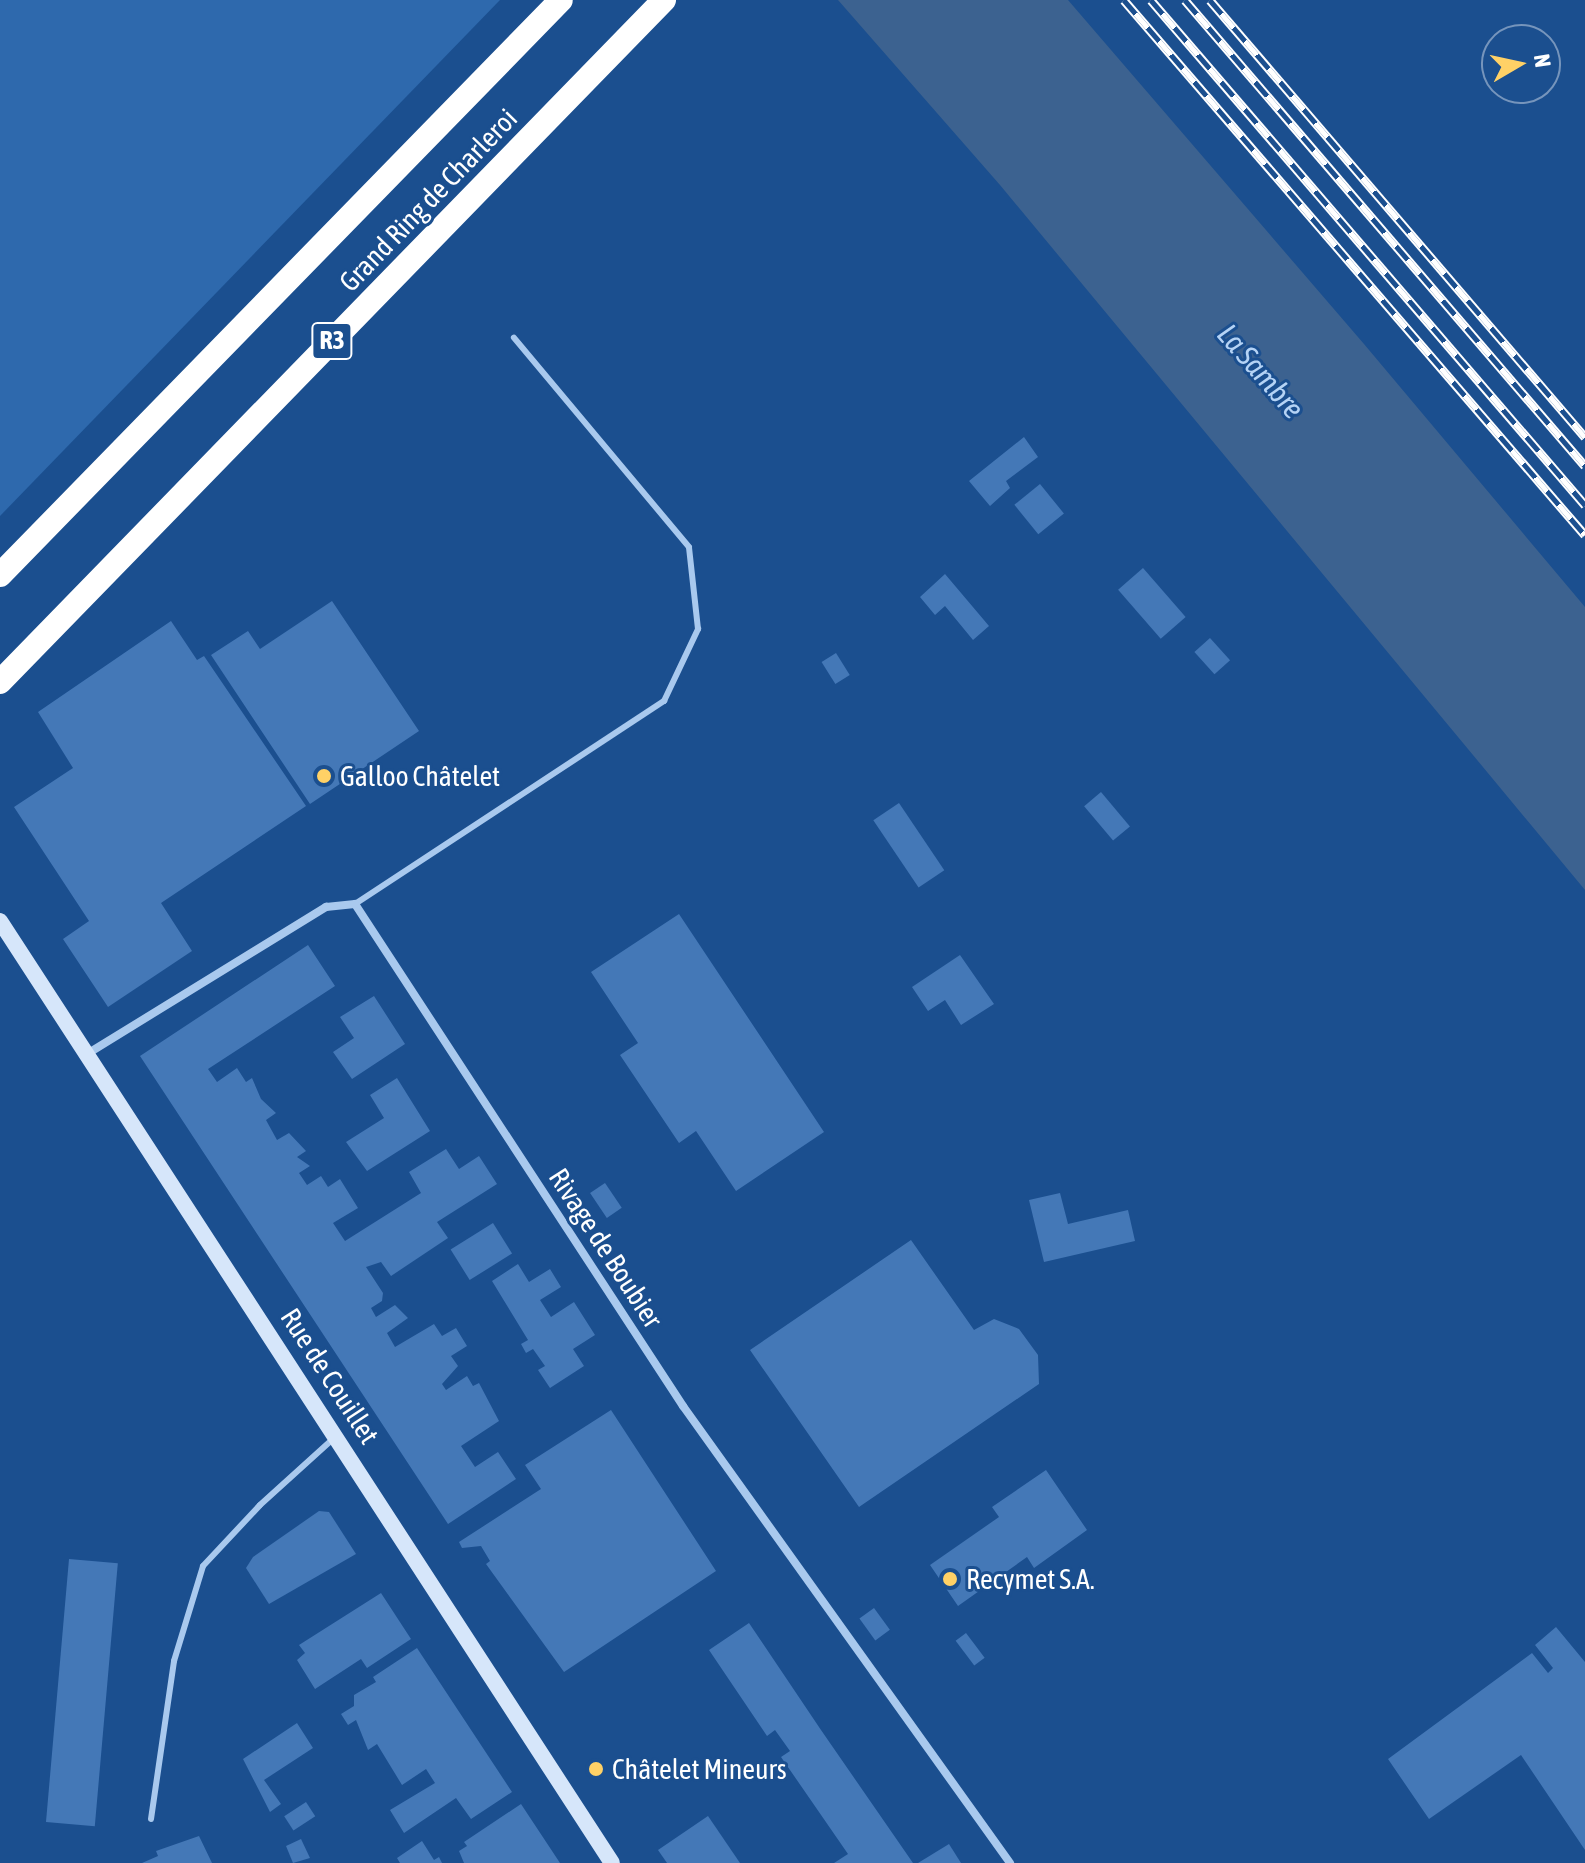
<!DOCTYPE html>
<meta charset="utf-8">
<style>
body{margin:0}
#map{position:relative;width:1585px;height:1863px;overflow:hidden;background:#1b4f8f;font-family:"Asap Condensed",sans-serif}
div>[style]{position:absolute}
.green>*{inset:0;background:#2e69ad}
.water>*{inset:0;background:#3c6290}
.building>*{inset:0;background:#4478b7;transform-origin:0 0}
.lane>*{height:6px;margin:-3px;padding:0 3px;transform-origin:3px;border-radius:3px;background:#a9c9ee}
.street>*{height:8px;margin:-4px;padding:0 4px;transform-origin:4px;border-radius:4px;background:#a9c9ee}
.secondary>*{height:16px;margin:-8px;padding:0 8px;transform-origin:8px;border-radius:8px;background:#d6e6fa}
.highway>*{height:24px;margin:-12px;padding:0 12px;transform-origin:12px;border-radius:12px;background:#fff}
.rail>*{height:9px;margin-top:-4.5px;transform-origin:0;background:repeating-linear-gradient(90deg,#1b4f8f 0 18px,#fff 0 36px);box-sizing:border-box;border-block:2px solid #fff}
.dots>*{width:22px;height:22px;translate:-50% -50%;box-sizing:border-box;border:4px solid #1b4f8f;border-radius:50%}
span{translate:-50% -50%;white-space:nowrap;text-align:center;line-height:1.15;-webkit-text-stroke:6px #1b4f8f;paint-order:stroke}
.shield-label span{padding:2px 6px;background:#1b4f8f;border:2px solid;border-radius:6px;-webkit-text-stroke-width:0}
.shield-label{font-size:26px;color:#fff;font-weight:700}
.street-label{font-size:28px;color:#fff}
.poi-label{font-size:28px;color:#fff}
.left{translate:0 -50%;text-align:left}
.water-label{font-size:30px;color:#b5d3f5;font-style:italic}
.north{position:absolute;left:1481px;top:24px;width:80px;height:80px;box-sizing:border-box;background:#1b4f8f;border:2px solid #7695bc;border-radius:50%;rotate:81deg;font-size:22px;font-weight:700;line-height:32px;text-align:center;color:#fff}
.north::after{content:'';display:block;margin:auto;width:28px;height:36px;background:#ffd166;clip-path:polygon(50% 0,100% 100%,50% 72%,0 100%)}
</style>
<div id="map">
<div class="green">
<div style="clip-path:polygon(0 0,500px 0,0 516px)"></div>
</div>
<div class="water">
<div style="clip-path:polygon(838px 0,1068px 0,1364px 344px,1585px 607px,1585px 890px,1000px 185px)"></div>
</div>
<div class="building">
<div style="clip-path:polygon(1024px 437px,1038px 457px,1006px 481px,1010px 488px,990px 506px,969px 481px)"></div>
<div style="left:1040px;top:484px;width:38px;height:33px;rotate:51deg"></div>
<div style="left:1143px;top:568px;width:65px;height:33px;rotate:49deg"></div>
<div style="clip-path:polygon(945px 574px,989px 626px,973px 640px,945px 606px,935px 615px,920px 597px)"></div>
<div style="clip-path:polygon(332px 601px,419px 731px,310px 804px,211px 655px,248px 631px,260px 649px)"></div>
<div style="clip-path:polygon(171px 621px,197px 660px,204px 656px,306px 806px,161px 903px,192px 951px,108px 1007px,63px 939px,89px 921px,14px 807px,73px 768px,38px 712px)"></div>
<div style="left:1210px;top:638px;width:30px;height:21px;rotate:48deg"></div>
<div style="left:836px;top:653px;width:26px;height:17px;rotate:58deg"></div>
<div style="left:1101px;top:792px;width:45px;height:22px;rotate:50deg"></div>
<div style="left:899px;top:803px;width:81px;height:31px;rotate:56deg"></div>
<div style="clip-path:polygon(679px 914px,824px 1132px,736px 1191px,696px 1131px,679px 1143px,620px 1055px,638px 1043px,591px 972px)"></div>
<div style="clip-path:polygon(308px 945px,335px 986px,208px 1069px,217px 1082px,237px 1068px,246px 1082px,252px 1078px,261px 1099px,276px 1113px,266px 1120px,277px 1140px,289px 1133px,306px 1151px,297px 1157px,310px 1166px,299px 1173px,307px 1185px,321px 1176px,328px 1187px,340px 1179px,358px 1208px,333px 1223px,345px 1241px,421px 1193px,409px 1172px,446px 1149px,459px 1169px,479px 1156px,497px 1184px,437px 1222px,448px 1238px,391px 1276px,381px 1262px,366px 1267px,383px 1293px,382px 1301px,371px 1308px,376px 1317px,395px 1305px,408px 1318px,387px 1333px,395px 1347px,434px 1324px,442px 1336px,456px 1328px,467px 1346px,451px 1356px,458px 1366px,442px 1384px,446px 1390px,467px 1376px,473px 1386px,479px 1383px,499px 1421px,461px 1446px,475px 1467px,498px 1452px,516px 1479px,448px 1524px,140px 1056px)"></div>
<div style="clip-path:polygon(960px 955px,994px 1004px,961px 1025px,945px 1000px,928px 1011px,912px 987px)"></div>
<div style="clip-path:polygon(374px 996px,405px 1044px,352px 1079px,333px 1052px,354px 1038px,340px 1017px)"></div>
<div style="clip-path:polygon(397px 1078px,430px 1131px,367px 1171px,346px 1142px,384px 1118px,370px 1095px)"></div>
<div style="left:605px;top:1183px;width:30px;height:18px;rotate:56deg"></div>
<div style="clip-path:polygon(1060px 1193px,1068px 1224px,1128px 1210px,1135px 1241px,1044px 1262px,1029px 1200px)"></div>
<div style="left:493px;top:1223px;width:36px;height:50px;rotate:58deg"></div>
<div style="clip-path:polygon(911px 1240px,974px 1330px,994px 1319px,1019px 1329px,1038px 1355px,1039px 1384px,859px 1507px,750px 1350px)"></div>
<div style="clip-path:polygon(518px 1264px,529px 1282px,550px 1269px,561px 1287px,540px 1300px,551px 1317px,574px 1302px,595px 1335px,573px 1349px,584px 1366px,550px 1388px,538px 1370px,545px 1366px,533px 1349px,526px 1353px,521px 1344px,528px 1340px,492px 1281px)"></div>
<div style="clip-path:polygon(611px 1410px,716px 1571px,564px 1672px,486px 1564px,490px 1561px,481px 1546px,462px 1548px,459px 1542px,541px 1489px,525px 1465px)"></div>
<div style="clip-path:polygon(1046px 1470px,1087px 1530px,1034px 1568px,1027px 1557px,958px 1606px,930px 1565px,999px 1517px,992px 1507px)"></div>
<div style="clip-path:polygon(319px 1511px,329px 1512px,356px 1554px,269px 1604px,246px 1568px,253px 1557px)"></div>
<div style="left:69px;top:1559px;width:49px;height:264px;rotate:5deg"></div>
<div style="clip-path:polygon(381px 1593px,411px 1639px,367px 1668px,361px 1659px,315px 1689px,297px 1660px,305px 1653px,299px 1645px)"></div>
<div style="left:874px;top:1608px;width:27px;height:18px;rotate:54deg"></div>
<div style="clip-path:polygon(749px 1623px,821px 1730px,913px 1863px,834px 1863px,848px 1854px,781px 1757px,790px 1751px,775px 1730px,767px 1736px,709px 1650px)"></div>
<div style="clip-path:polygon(1556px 1627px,1585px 1662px,1585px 1850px,1521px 1755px,1429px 1819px,1388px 1759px,1532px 1653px,1548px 1673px,1553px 1668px,1535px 1645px)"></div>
<div style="left:966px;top:1633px;width:31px;height:13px;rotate:53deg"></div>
<div style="clip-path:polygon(417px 1648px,512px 1792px,471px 1819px,456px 1798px,404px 1833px,390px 1810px,435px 1783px,426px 1769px,402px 1785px,377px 1744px,368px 1750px,356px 1720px,348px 1725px,341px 1714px,354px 1706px,354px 1695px,376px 1682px,373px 1677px)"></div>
<div style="clip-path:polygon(297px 1723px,313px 1748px,264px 1780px,281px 1804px,270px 1812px,243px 1759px)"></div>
<div style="left:306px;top:1802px;width:17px;height:26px;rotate:57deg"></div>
<div style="clip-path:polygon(521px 1804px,560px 1863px,464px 1863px,459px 1851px,467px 1846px,464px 1842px)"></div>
<div style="clip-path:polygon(708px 1816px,740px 1863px,667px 1863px,658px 1850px)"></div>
<div style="clip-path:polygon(199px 1836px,212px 1863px,142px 1863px,158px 1856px,156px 1851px)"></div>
<div style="clip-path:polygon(301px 1839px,310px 1858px,293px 1863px,286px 1846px)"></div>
<div style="clip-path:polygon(422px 1841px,434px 1860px,439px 1857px,442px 1863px,400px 1863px,397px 1858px)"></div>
<div style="clip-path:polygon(949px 1844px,961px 1863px,918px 1863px)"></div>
</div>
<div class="lane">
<div style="left:355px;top:904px;width:370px;rotate:-33.3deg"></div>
<div style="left:664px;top:701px;width:80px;rotate:-64.7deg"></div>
<div style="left:698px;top:629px;width:82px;rotate:-96.3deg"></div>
<div style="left:689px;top:547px;width:273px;rotate:-129.9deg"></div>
<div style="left:151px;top:1819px;width:160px;rotate:-81.7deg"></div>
<div style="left:174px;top:1661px;width:99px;rotate:-73deg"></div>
<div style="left:203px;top:1566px;width:83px;rotate:-46.9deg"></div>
<div style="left:260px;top:1505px;width:101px;rotate:-42.2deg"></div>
</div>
<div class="street">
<div style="left:87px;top:1054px;width:281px;rotate:-31.6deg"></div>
<div style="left:326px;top:907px;width:29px;rotate:-6deg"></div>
<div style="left:355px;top:904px;width:600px;rotate:56.84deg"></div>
<div style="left:683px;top:1406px;width:562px;rotate:54.41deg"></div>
</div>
<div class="secondary">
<div style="left:0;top:921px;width:1123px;rotate:56.99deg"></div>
</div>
<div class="highway">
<div style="left:0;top:575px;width:803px;rotate:-45.71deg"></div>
<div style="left:0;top:682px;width:952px;rotate:-45.77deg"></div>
</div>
<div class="rail">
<div style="left:1124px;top:0;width:706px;rotate:49.25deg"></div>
<div style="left:1151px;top:0;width:666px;rotate:49.32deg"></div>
<div style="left:1185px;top:0;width:614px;rotate:49.36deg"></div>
<div style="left:1210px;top:0;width:576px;rotate:49.37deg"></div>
</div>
<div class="dots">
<div style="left:324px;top:776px;background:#ffd166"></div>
<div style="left:950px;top:1579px;background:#ffd166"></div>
<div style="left:596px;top:1769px;background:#ffd166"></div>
</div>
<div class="shield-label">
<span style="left:332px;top:341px">R3</span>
</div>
<div class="street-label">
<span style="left:428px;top:200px;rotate:-46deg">Grand Ring de Charleroi</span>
<span style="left:606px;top:1248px;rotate:57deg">Rivage de Boubier</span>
<span style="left:330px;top:1376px;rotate:57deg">Rue de Couillet</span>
</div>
<div class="poi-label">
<span class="left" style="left:340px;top:776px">Galloo Châtelet</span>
<span class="left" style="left:966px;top:1579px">Recymet S.A.</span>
<span class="left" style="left:612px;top:1769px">Châtelet Mineurs</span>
</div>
<div class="water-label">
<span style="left:1261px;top:371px;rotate:49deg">La Sambre</span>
</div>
<div class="north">N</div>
</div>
